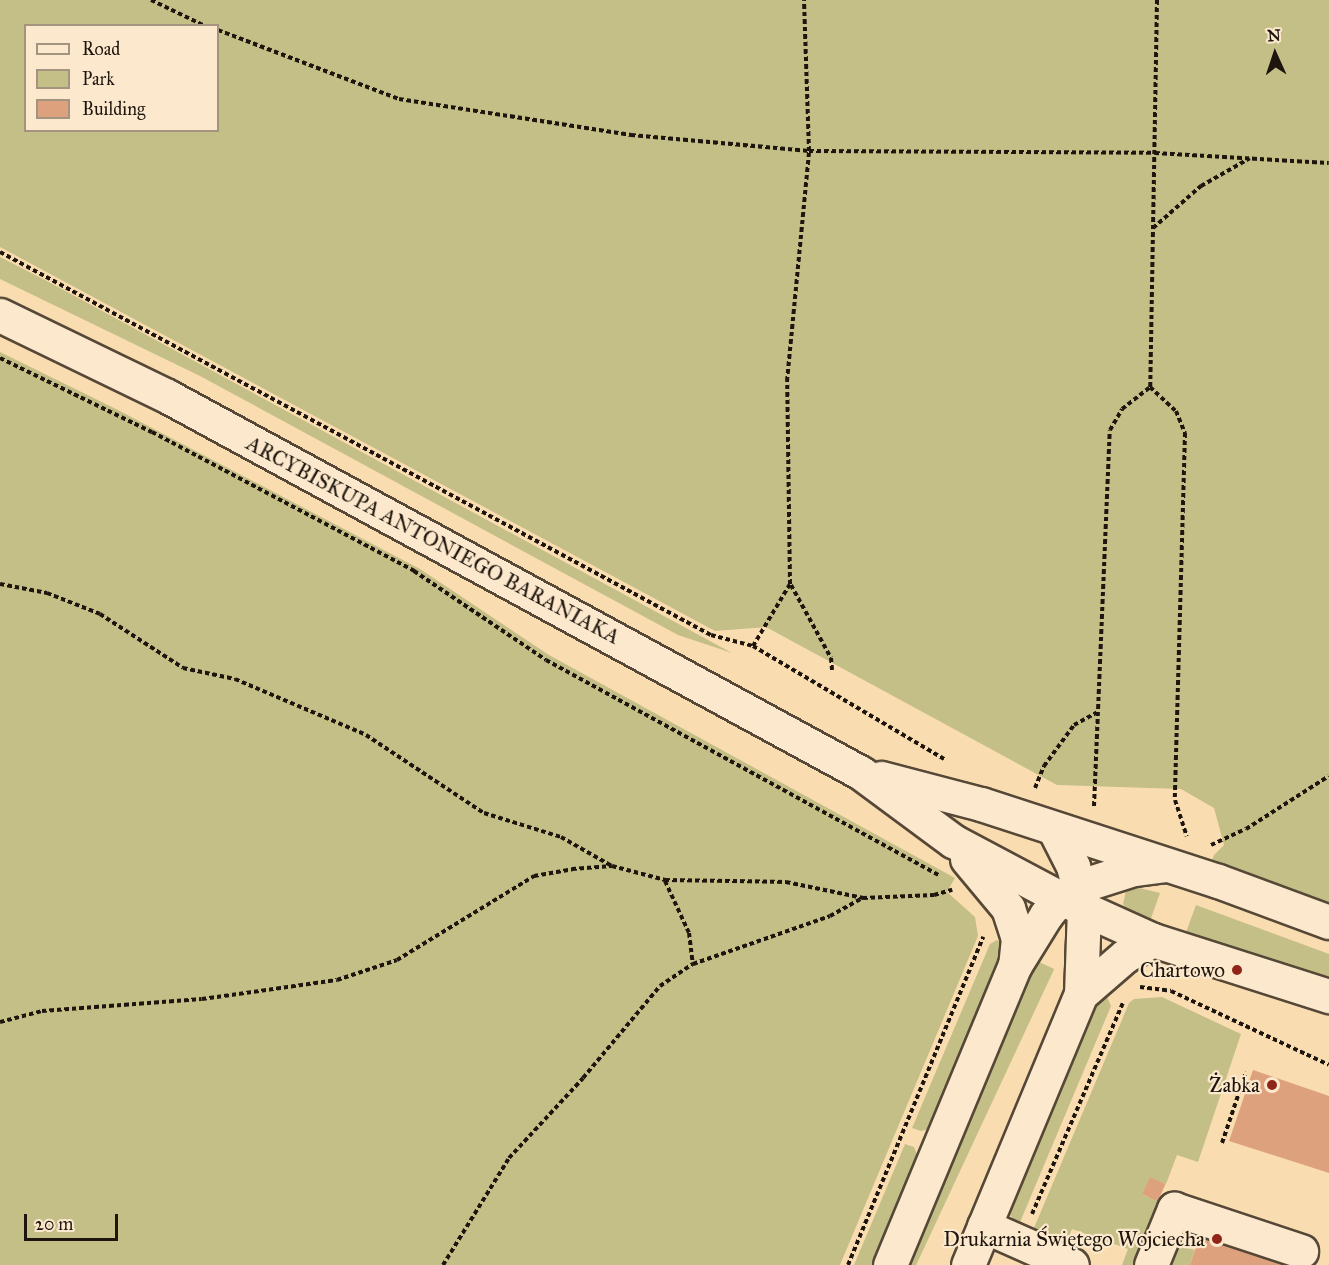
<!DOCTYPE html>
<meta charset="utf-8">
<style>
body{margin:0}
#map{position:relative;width:1329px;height:1265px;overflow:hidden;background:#fadcb1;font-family:"IM FELL Great Primer",serif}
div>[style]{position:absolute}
.green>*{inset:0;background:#c4bf87;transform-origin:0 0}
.building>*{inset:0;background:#dda17e;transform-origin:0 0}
.path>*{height:4px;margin-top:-2px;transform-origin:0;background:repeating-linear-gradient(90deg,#1e160e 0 4.5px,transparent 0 7.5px)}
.roads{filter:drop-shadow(2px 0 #554837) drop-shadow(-2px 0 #554837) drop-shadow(0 2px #554837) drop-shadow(0 -2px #554837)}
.minor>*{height:33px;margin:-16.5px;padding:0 16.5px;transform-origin:16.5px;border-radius:16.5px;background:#fce8cc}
.dots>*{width:16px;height:16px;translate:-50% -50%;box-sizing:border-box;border:3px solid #fce8cc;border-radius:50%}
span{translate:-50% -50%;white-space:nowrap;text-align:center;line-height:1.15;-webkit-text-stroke:4.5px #fce8cc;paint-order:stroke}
.street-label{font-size:21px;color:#1e160e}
.poi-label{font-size:21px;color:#1e160e}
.right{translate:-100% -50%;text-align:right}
.legend{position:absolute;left:24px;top:24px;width:195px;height:108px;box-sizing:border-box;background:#fce8cc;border:2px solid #a39480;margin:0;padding:8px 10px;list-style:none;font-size:18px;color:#1e160e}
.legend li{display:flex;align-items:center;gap:12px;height:30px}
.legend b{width:30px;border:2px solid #a39480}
.north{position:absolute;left:1245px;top:24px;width:60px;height:60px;-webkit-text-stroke:4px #fce8cc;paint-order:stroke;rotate:357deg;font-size:16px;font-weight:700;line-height:24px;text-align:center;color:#1e160e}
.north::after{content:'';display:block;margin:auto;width:21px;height:27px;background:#1e160e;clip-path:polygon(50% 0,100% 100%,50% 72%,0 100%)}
.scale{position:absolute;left:24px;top:1214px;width:94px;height:27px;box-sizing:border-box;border:3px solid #1e160e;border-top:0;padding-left:8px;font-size:18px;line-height:21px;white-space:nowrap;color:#1e160e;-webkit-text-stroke:4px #fce8cc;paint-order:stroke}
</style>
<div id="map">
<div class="green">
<div style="clip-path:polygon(evenodd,0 0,1329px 0,1329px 908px,1210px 865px,1214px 855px,1224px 845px,1214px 808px,1181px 789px,1057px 785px,766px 627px,715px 631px,0 247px,0 0,26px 26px,218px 26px,218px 130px,26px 130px,26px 26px)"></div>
<div style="clip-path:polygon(0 257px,47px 281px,732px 653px,678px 635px,200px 376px,0 279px)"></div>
<div style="clip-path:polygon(0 352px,118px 410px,420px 569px,549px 655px,955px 878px,947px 892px,975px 917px,978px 936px,840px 1265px,0 1265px)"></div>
<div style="clip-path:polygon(1135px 887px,1160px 893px,1150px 921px,1128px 912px,1123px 904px,1126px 890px)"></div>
<div style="clip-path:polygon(1196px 905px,1329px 954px,1329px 980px,1185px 935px)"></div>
<div style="clip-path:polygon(997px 940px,1001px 943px,998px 962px,929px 1129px,921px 1131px,912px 1128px,990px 944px)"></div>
<div style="left:1037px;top:961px;width:19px;height:330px;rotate:25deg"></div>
<div style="clip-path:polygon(1105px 992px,1111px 1006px,1018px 1227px,1008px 1211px,1091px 1014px)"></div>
<div style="clip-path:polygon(1162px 997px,1241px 1034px,1198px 1162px,1177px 1155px,1166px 1184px,1150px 1178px,1143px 1195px,1160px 1201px,1138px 1265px,1122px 1265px,1128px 1249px,1072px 1229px,1063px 1251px,1031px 1235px,1129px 1003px,1134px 999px)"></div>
<div style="clip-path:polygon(905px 1144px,914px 1147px,917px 1155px,872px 1265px,854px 1265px)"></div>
<div style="clip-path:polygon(1177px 1246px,1195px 1250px,1190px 1265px,1164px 1265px,1172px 1247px)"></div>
</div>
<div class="building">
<div style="clip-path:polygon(1253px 1070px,1329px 1096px,1329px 1173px,1229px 1141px)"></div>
<div style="left:1150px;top:1177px;width:17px;height:19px;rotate:24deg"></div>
<div style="clip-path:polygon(1203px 1227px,1294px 1265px,1190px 1265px)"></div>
</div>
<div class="path">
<div style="left:151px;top:0;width:60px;rotate:25.7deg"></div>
<div style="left:1157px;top:0;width:387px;rotate:91deg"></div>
<div style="left:1150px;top:387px;width:35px;rotate:43deg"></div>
<div style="left:1176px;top:411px;width:24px;rotate:68deg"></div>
<div style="left:1185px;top:433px;width:367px;rotate:91.6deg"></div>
<div style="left:1175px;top:800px;width:38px;rotate:72deg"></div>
<div style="left:218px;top:30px;width:194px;rotate:20.9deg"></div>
<div style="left:399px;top:99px;width:235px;rotate:8.8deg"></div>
<div style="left:631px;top:135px;width:179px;rotate:5.1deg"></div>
<div style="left:809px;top:151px;width:346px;rotate:0.3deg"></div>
<div style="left:1155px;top:153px;width:174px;rotate:3.3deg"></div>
<div style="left:1153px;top:228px;width:64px;rotate:-41.2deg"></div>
<div style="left:1201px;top:186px;width:56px;rotate:-29.7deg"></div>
<div style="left:0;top:252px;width:808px;rotate:28.31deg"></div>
<div style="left:711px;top:635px;width:43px;rotate:14.7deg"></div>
<div style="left:753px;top:646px;width:222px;rotate:30.6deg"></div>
<div style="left:0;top:358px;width:169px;rotate:26deg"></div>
<div style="left:152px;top:432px;width:297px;rotate:27.9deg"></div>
<div style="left:414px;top:571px;width:159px;rotate:34deg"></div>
<div style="left:546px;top:660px;width:448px;rotate:28.7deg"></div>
<div style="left:0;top:584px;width:48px;rotate:10.8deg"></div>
<div style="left:47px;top:593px;width:57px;rotate:21.6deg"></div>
<div style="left:100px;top:614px;width:99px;rotate:33deg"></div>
<div style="left:183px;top:668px;width:53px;rotate:11.9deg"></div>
<div style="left:235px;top:679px;width:142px;rotate:23.1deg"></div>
<div style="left:366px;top:735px;width:141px;rotate:33.5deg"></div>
<div style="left:484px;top:813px;width:81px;rotate:17.3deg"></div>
<div style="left:561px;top:837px;width:59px;rotate:29.6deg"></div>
<div style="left:791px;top:585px;width:83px;rotate:61.3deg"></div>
<div style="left:831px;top:658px;width:12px;rotate:85deg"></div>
<div style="left:753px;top:646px;width:72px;rotate:-59.2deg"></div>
<div style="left:790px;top:584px;width:203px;rotate:-90.8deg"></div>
<div style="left:787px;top:381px;width:231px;rotate:-84.5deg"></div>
<div style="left:809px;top:151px;width:151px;rotate:-91.9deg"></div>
<div style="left:1035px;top:788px;width:24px;rotate:-68deg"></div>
<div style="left:1044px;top:766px;width:51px;rotate:-53.8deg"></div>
<div style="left:1074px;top:725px;width:26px;rotate:-29deg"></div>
<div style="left:1094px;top:806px;width:376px;rotate:-87.6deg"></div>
<div style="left:1110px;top:430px;width:24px;rotate:-60deg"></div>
<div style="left:1122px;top:409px;width:36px;rotate:-38deg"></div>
<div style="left:1211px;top:845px;width:38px;rotate:-25deg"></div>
<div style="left:1246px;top:829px;width:98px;rotate:-32.6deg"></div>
<div style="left:665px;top:881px;width:57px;rotate:65.2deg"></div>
<div style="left:689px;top:933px;width:31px;rotate:83deg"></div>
<div style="left:1140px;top:987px;width:31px;rotate:7deg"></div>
<div style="left:1171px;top:991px;width:174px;rotate:25.1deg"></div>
<div style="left:0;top:1022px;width:43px;rotate:-14.7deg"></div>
<div style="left:42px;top:1011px;width:160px;rotate:-4.3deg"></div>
<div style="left:202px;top:999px;width:136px;rotate:-8deg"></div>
<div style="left:337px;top:980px;width:63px;rotate:-18.4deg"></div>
<div style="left:397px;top:960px;width:161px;rotate:-31.5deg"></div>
<div style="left:534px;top:876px;width:39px;rotate:-10deg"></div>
<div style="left:572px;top:869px;width:40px;rotate:-4.3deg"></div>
<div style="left:612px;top:866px;width:55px;rotate:14.8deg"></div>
<div style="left:665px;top:880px;width:121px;rotate:0.9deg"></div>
<div style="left:786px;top:882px;width:79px;rotate:11.7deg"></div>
<div style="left:863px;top:898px;width:71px;rotate:-2.4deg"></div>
<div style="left:934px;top:895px;width:19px;rotate:-16deg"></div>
<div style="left:1222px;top:1143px;width:75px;rotate:-71.3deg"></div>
<div style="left:1032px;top:1214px;width:230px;rotate:-66.7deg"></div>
<div style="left:443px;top:1265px;width:126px;rotate:-58.3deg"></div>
<div style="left:509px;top:1158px;width:109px;rotate:-47.2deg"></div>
<div style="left:583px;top:1078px;width:120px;rotate:-50.1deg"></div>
<div style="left:660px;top:986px;width:40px;rotate:-34deg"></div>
<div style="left:693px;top:964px;width:145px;rotate:-19.3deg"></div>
<div style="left:830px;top:916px;width:35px;rotate:-29deg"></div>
<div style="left:848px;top:1265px;width:355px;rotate:-67.6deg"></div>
</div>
<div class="roads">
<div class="minor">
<div style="left:0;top:315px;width:186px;rotate:25.9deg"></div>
<div style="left:167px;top:396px;width:790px;rotate:28.51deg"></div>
<div style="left:861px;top:773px;width:114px;rotate:36.5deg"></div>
<div style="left:953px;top:841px;width:121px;rotate:28deg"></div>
<div style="left:1060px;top:898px;width:102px;rotate:24.3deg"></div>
<div style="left:1153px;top:940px;width:185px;rotate:17.7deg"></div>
<div style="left:881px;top:778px;width:103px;rotate:14.6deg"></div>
<div style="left:981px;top:804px;width:249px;rotate:18deg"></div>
<div style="left:1218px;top:881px;width:118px;rotate:20.3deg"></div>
<div style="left:967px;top:859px;width:64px;rotate:50.1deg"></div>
<div style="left:1008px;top:908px;width:32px;rotate:72deg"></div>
<div style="left:1018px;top:938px;width:27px;rotate:96deg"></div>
<div style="left:1081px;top:994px;width:58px;rotate:-40.8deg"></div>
<div style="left:1125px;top:956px;width:32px;rotate:-30deg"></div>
<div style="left:984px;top:1226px;width:96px;rotate:23.9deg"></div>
<div style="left:890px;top:1265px;width:325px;rotate:-67.4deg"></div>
<div style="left:1015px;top:965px;width:59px;rotate:-58.2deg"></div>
<div style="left:1046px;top:915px;width:22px;rotate:-51deg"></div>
<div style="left:1060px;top:898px;width:23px;rotate:-31deg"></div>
<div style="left:1080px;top:886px;width:57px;rotate:-17.5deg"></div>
<div style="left:1134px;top:869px;width:33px;rotate:-7deg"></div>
<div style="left:968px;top:1265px;width:294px;rotate:-67.4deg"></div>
<div style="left:1081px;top:994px;width:85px;rotate:-88deg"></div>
<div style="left:1084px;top:909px;width:44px;rotate:-104.3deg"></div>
<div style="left:1073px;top:866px;width:39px;rotate:-117deg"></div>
<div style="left:1151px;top:1265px;width:61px;rotate:-67.7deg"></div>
<div style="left:1174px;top:1209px;width:134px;rotate:18.3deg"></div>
</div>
</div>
<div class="dots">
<div style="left:1237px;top:970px;background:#8f2418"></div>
<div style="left:1272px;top:1085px;background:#8f2418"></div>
<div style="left:1217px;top:1239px;background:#8f2418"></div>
</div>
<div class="street-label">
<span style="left:433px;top:540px;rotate:28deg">ARCYBISKUPA ANTONIEGO BARANIAKA</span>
</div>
<div class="poi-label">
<span class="right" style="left:1225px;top:970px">Chartowo</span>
<span class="right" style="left:1260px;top:1085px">Żabka</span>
<span class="right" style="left:1205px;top:1239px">Drukarnia Świętego Wojciecha</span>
</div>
<ul class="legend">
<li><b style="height:8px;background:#fce8cc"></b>Road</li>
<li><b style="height:16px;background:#c4bf87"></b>Park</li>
<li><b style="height:16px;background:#dda17e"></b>Building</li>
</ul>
<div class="north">N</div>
<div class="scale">20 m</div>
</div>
